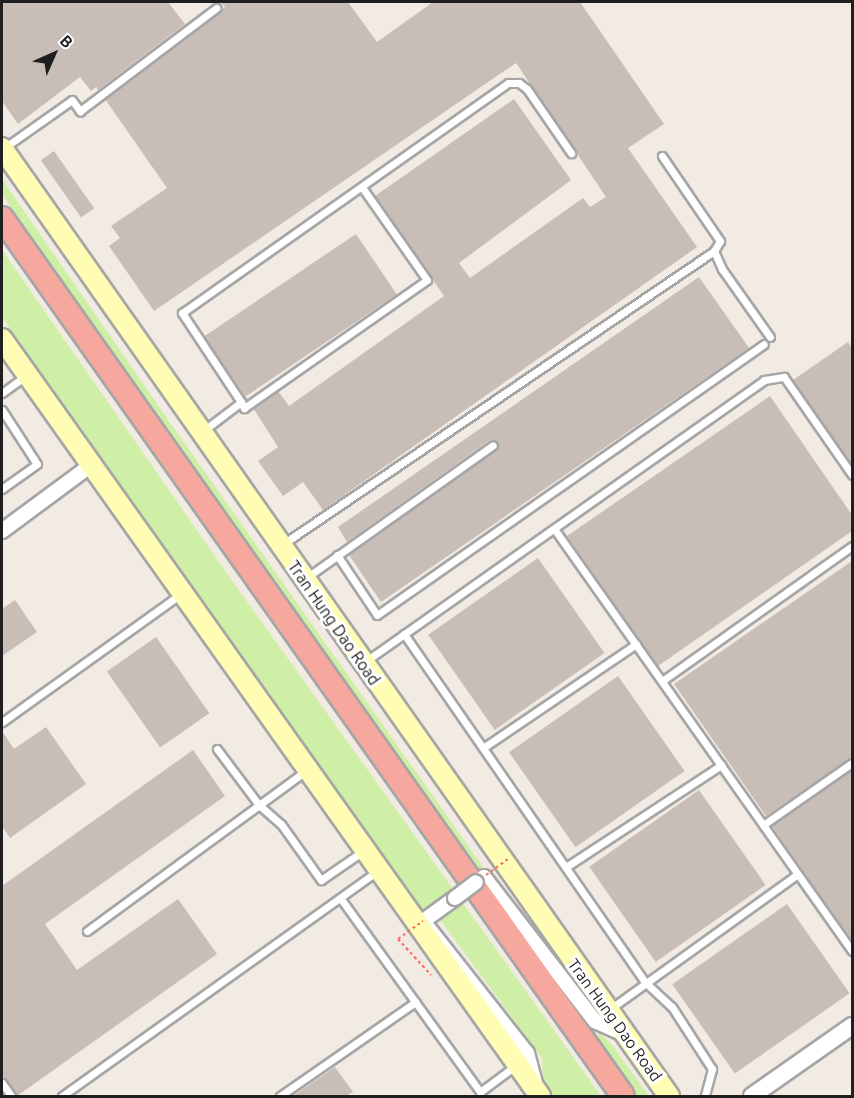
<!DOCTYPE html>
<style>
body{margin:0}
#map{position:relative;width:854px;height:1098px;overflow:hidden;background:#f1ebe4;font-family:Ubuntu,sans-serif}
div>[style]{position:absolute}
.grass>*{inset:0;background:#d0efa6}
.building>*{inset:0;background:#c9bdb7;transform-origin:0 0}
.path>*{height:2px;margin-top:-1px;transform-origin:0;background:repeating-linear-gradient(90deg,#ff6867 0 3px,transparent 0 6px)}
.roads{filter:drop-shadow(2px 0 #a6a6a6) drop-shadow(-2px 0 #a6a6a6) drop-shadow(0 2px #a6a6a6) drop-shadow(0 -2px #a6a6a6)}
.service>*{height:7px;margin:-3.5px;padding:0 3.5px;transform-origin:3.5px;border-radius:3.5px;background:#fff}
.minor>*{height:14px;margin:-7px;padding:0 7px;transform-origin:7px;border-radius:7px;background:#fff}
.tertiary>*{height:16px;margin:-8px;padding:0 8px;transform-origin:8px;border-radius:8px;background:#fff}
.secondary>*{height:20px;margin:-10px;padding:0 10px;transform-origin:10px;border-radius:10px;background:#fffcb4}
.trunk>*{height:22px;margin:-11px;padding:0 11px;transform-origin:11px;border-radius:11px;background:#f6a89e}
.path-bridge>*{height:2px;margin-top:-1px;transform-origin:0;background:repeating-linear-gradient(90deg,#ff6867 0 3px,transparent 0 6px)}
.bridges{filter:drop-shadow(2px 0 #a6a6a6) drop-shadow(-2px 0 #a6a6a6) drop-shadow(0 2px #a6a6a6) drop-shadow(0 -2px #a6a6a6)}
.minor-bridge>*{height:14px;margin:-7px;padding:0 7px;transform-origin:7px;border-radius:7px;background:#fff}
span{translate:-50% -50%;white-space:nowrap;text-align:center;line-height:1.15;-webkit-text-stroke:6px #fff;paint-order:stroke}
.street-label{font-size:16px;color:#1f1f1f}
.frame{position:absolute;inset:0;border:3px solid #1f1f1f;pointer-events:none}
.north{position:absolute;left:24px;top:24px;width:60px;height:60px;-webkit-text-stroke:4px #fff;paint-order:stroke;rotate:45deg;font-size:16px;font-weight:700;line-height:24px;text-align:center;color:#1f1f1f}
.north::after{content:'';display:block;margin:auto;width:21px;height:27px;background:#1f1f1f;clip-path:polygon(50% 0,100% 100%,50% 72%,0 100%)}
</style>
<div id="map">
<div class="grass">
<div style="clip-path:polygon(2px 179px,169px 421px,483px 867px,475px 873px,2px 194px)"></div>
<div style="clip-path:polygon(2px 250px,226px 572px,601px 1096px,554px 1096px,543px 1081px,542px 1058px,429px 905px,421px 910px,2px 317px)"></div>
<div style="clip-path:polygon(600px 1033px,612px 1045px,649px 1096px,636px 1096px,627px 1085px,596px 1038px)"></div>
</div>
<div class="building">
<div style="clip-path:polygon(2px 2px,168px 2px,185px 24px,98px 90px,96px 87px,91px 91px,80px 77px,18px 124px,2px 101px)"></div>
<div style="clip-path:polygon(221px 2px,348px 2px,377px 42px,433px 2px,580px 2px,664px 124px,628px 148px,697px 247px,323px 510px,303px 482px,283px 496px,258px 461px,278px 447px,253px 408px,278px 391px,289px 406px,444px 296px,375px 196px,514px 99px,571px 180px,459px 263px,470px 278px,583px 198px,590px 207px,606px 197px,516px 63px,154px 311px,109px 246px,120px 238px,111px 226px,167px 188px,105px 99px,219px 12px,225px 7px)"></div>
<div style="left:54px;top:151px;width:70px;height:16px;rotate:55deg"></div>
<div style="left:356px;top:234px;width:73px;height:183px;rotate:56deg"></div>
<div style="clip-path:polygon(699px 277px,749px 348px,381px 602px,349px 555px,496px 450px,498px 442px,490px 440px,347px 542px,338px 527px)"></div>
<div style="clip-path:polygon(848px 342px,852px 349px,852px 466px,793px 380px)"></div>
<div style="clip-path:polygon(770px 396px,852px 515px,852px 531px,658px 666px,567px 536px)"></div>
<div style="left:538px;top:558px;width:116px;height:134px;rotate:55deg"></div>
<div style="clip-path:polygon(852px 561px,852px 757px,766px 816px,674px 684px)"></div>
<div style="clip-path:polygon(15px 600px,37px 632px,2px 656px,2px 609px)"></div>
<div style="left:156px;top:637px;width:93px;height:60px;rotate:55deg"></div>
<div style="left:618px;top:676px;width:116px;height:133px;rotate:55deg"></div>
<div style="clip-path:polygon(46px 727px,86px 784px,10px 838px,2px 826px,2px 731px,14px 749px)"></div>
<div style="clip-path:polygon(193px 750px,225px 796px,45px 924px,77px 970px,178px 899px,217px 954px,17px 1096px,2px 1075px,2px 886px)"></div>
<div style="clip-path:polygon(852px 770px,852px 942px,772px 826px)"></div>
<div style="left:699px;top:790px;width:116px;height:134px;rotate:55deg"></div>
<div style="left:787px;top:904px;width:109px;height:140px;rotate:55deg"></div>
<div style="clip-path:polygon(335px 1067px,353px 1092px,346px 1096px,293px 1096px)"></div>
</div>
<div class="path">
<div style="left:398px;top:939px;width:49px;rotate:47.5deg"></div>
</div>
<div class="roads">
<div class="service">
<div style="left:4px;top:148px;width:83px;rotate:-35.2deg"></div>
<div style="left:72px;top:100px;width:14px;rotate:54deg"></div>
<div style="left:80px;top:111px;width:171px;rotate:-37.1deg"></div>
<div style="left:662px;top:156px;width:103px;rotate:55.7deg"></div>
<div style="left:720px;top:241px;width:12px;rotate:121deg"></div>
<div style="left:714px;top:251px;width:20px;rotate:66deg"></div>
<div style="left:722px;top:269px;width:83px;rotate:54.8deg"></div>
<div style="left:2px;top:393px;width:29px;rotate:-36deg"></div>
<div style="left:241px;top:402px;width:7px;rotate:63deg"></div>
<div style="left:244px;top:408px;width:223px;rotate:-35deg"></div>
<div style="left:427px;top:280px;width:113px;rotate:-125deg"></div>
<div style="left:2px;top:410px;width:64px;rotate:57.1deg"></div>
<div style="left:37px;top:464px;width:43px;rotate:144.5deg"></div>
<div style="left:203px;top:431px;width:48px;rotate:-37.3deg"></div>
<div style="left:241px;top:402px;width:107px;rotate:-123.5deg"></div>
<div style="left:182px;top:313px;width:399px;rotate:-35.2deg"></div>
<div style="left:508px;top:83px;width:11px"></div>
<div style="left:519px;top:83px;width:10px;rotate:37deg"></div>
<div style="left:527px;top:89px;width:78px;rotate:55.5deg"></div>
<div style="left:555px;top:530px;width:515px;rotate:54.8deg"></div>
<div style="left:283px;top:544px;width:521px;rotate:-34.21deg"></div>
<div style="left:337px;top:555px;width:72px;rotate:56.3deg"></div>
<div style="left:377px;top:615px;width:472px;rotate:-35deg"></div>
<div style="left:306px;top:578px;width:229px;rotate:-35.4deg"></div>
<div style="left:404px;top:634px;width:425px;rotate:55.3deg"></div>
<div style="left:646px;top:983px;width:35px;rotate:43deg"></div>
<div style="left:672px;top:1007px;width:74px;rotate:57.2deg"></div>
<div style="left:712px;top:1069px;width:28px;rotate:105deg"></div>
<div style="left:366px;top:661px;width:487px;rotate:-35.2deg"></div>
<div style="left:764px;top:380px;width:20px;rotate:-9deg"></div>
<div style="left:784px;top:377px;width:119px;rotate:55.2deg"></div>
<div style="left:662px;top:681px;width:233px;rotate:-35.4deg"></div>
<div style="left:2px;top:722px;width:220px;rotate:-35.6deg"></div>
<div style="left:483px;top:748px;width:185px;rotate:-34.2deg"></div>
<div style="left:217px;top:749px;width:70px;rotate:53.1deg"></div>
<div style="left:259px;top:805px;width:29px;rotate:41deg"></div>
<div style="left:281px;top:824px;width:69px;rotate:54.5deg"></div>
<div style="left:321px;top:880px;width:51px;rotate:-34.6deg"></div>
<div style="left:763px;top:825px;width:108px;rotate:-34.9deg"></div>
<div style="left:566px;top:867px;width:186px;rotate:-33.3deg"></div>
<div style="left:341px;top:899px;width:238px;rotate:54.2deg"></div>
<div style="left:480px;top:1092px;width:44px;rotate:-36.6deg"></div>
<div style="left:87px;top:931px;width:271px;rotate:-36.2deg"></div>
<div style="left:610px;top:1009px;width:231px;rotate:-35.7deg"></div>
<div style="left:2px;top:1083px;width:16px;rotate:55deg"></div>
<div style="left:62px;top:1096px;width:387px;rotate:-35.5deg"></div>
<div style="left:280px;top:1096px;width:165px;rotate:-34.8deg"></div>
</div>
<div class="minor">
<div style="left:2px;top:531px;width:109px;rotate:-36.5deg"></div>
<div style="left:476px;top:882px;width:9px;rotate:-32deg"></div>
<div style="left:484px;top:877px;width:182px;rotate:52.4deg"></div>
<div style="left:595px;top:1021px;width:32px;rotate:24deg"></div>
<div style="left:455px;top:898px;width:39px;rotate:144deg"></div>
<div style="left:423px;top:921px;width:168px;rotate:51.8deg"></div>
<div style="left:527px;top:1053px;width:31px;rotate:75deg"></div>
</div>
<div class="tertiary">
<div style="left:752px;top:1096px;width:122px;rotate:-35deg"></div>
</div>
<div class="secondary">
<div style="left:2px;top:148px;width:1159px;rotate:54.87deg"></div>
<div style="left:2px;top:339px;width:929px;rotate:54.6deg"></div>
</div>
<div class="trunk">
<div style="left:2px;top:218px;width:1075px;rotate:54.73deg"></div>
</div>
</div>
<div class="path-bridge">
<div style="left:486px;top:875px;width:29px;rotate:-36deg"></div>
<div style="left:398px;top:939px;width:31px;rotate:-36deg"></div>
</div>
<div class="bridges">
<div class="minor-bridge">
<div style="left:455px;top:898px;width:26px;rotate:-37deg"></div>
</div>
</div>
<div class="street-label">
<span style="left:334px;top:623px;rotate:55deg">Tran Hung Dao Road</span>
<span style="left:615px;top:1020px;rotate:54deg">Tran Hung Dao Road</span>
</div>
<div class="frame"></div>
<div class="north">B</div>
</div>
